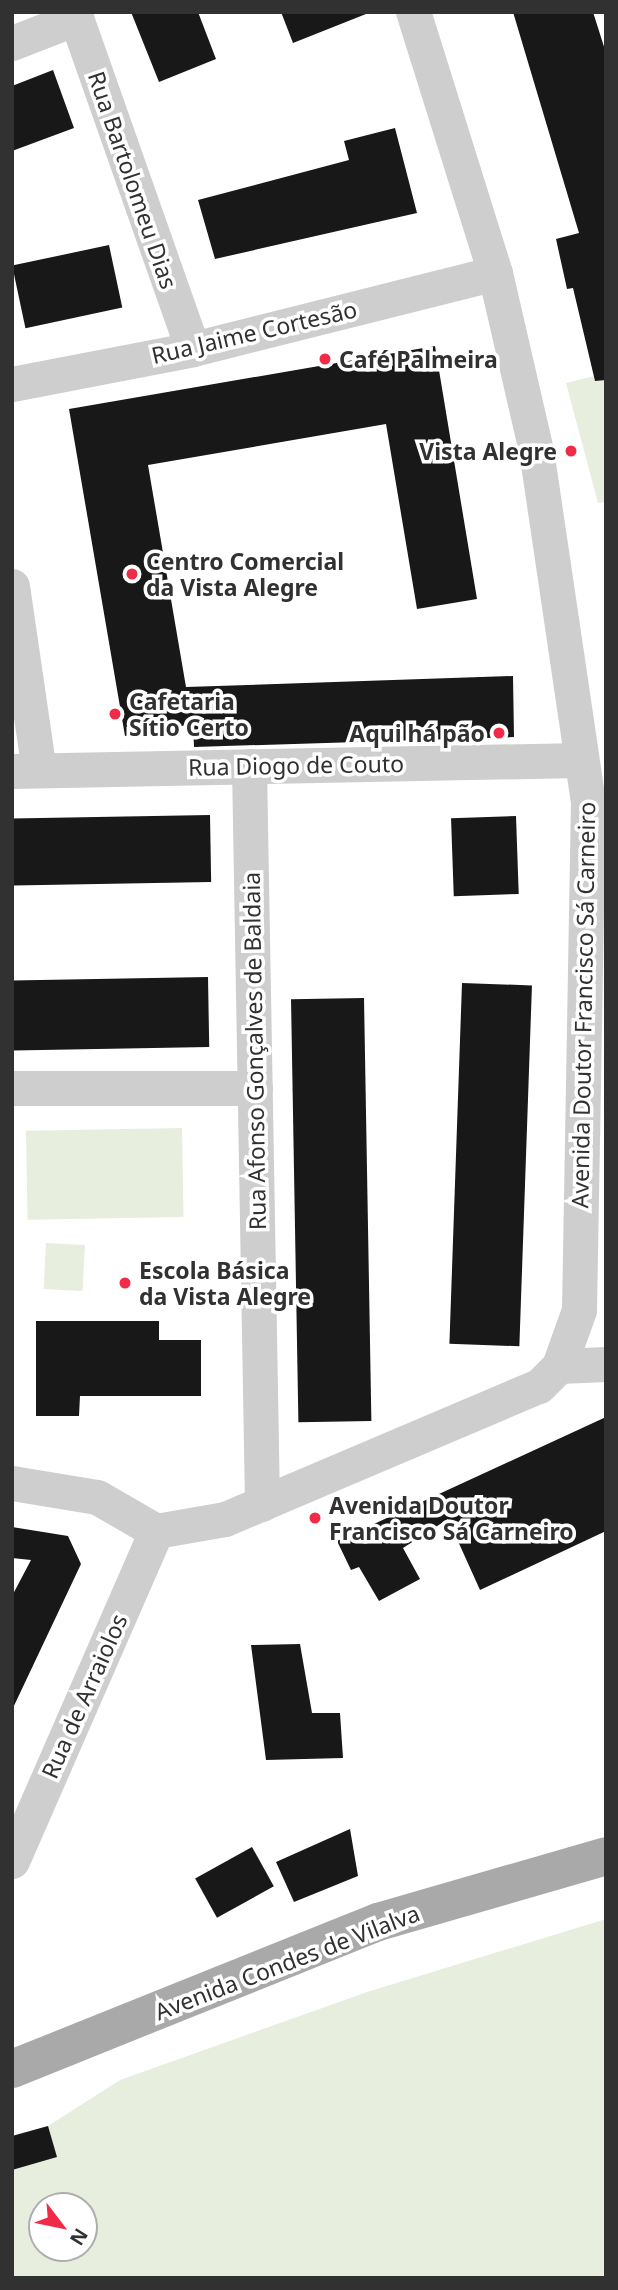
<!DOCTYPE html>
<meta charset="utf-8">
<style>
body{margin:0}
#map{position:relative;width:618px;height:2290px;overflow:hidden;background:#fff;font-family:"Noto Sans",sans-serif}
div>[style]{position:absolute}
.green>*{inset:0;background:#e8eede;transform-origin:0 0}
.building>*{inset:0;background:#181818;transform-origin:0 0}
.street>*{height:35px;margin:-17.5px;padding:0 17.5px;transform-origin:17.5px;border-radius:17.5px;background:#cecece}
.primary>*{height:38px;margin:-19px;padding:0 19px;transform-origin:19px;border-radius:19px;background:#a9a9a9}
.dots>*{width:19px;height:19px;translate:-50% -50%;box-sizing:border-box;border:4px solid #fff;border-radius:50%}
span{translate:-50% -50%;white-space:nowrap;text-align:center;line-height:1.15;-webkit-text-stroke:7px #fff;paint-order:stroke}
.street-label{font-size:23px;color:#313131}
.poi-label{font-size:23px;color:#313131;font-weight:700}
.left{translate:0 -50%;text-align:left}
.right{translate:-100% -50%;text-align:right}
.frame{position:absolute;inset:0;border:14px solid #313131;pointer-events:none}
.north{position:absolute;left:28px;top:2192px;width:70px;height:70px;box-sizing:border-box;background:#fff;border:2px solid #adadad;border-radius:50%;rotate:122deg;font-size:19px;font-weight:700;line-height:28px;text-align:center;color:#313131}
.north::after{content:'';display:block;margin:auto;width:24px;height:32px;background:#ef2b47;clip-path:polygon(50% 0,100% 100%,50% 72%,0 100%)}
</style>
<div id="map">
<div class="green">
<div style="clip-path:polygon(606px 373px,606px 502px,598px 503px,566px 383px)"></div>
<div style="left:182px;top:1128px;width:89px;height:156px;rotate:89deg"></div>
<div style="left:46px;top:1243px;width:39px;height:46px;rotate:3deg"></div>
<div style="clip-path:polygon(evenodd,606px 1919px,606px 2278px,12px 2278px,12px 2136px,48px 2126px,120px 2080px,367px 1992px,606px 1919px,42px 2206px,84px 2206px,84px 2248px,42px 2248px,42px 2206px)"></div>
</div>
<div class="building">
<div style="clip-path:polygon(131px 12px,198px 12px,216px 59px,159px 82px)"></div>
<div style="clip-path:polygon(281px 12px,366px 12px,366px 14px,293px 43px)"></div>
<div style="clip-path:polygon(513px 12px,593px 12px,606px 53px,606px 380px,595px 381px,573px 288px,567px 289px,556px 239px,579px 233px)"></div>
<div style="clip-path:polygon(53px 70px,74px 128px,12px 151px,12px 86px)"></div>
<div style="clip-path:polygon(395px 128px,417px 213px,215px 259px,198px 200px,349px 160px,344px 141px)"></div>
<div style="left:109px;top:245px;width:64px;height:99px;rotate:78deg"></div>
<div style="clip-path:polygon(435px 346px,477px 599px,417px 609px,386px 424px,148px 465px,186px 687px,513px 676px,514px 737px,194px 747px,193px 724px,125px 736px,69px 409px)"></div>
<div style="left:210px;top:815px;width:67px;height:198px;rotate:89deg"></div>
<div style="left:516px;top:816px;width:78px;height:65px;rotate:88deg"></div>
<div style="left:208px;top:977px;width:70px;height:196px;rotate:89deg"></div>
<div style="left:462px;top:983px;width:70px;height:361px;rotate:2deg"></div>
<div style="left:364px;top:998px;width:423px;height:73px;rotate:89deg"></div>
<div style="clip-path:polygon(36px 1321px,159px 1321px,159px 1340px,201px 1340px,201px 1396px,80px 1396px,79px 1416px,36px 1416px)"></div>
<div style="clip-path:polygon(606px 1417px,606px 1531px,480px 1590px,448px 1519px,403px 1548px,420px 1579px,379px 1601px,359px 1567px,351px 1570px,337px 1541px)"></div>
<div style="clip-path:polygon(12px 1527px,68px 1536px,81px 1564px,12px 1710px,12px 1596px,31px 1560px,12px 1558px)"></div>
<div style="clip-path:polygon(300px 1644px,312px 1713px,340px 1713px,343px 1758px,266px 1760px,251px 1645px)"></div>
<div style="clip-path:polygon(350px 1829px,358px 1876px,294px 1902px,276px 1862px)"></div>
<div style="left:252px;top:1847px;width:45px;height:65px;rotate:61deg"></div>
<div style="clip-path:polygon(48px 2126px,57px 2157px,12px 2170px,12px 2136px)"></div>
</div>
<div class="street">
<div style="left:74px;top:12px;width:357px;rotate:70.6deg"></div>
<div style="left:12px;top:43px;width:69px;rotate:-21.3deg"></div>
<div style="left:12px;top:384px;width:184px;rotate:-10.9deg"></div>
<div style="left:193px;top:349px;width:311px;rotate:-14.1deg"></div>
<div style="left:12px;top:586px;width:186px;rotate:81.7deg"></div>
<div style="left:249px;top:766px;width:738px;rotate:88.99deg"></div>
<div style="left:12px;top:771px;width:569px;rotate:-1.11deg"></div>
<div style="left:12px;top:1088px;width:243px"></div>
<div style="left:559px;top:1366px;width:47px;rotate:-2.4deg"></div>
<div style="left:12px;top:1483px;width:86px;rotate:9.4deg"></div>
<div style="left:97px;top:1497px;width:68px;rotate:30deg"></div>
<div style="left:156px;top:1531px;width:70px;rotate:-9.9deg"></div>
<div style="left:225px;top:1519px;width:341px;rotate:-23deg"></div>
<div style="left:539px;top:1386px;width:28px;rotate:-45deg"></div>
<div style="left:559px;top:1366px;width:59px;rotate:-70.3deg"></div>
<div style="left:579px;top:1310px;width:508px;rotate:-88.99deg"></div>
<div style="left:588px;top:802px;width:351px;rotate:-98.4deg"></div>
<div style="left:537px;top:455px;width:187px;rotate:-103deg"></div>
<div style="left:495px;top:273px;width:274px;rotate:-107.4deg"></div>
<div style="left:12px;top:1861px;width:360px;rotate:-66.4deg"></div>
</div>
<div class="primary">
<div style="left:12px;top:2069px;width:394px;rotate:-21.9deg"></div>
<div style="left:378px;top:1922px;width:237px;rotate:-16.1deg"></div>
</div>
<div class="dots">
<div style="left:325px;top:359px;background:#ef2b47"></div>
<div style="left:571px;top:451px;background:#ef2b47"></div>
<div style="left:132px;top:574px;background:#ef2b47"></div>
<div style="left:115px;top:714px;background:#ef2b47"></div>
<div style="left:499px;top:733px;background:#ef2b47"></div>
<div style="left:125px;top:1283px;background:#ef2b47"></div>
<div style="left:315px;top:1518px;background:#ef2b47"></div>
</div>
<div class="street-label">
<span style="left:133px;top:180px;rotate:71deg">Rua Bartolomeu Dias</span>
<span style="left:254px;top:332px;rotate:-13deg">Rua Jaime Cortesão</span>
<span style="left:296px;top:765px;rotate:-1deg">Rua Diogo de Couto</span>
<span style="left:583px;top:1005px;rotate:-89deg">Avenida Doutor Francisco Sá Carneiro</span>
<span style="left:254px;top:1051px;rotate:-91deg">Rua Afonso Gonçalves de Baldaia</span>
<span style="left:84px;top:1696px;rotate:-66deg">Rua de Arraiolos</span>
<span style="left:287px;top:1962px;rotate:-21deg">Avenida Condes de Vilalva</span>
</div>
<div class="poi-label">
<span class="left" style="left:339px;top:359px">Café Palmeira</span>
<span class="right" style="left:557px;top:451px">Vista Alegre</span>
<span class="left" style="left:146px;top:574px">Centro Comercial<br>da Vista Alegre</span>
<span class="left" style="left:129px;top:714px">Cafetaria<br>Sítio Certo</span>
<span class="right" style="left:485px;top:733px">Aqui há pão</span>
<span class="left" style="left:139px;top:1283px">Escola Básica<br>da Vista Alegre</span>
<span class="left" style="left:329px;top:1518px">Avenida Doutor<br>Francisco Sá Carneiro</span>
</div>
<div class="frame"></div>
<div class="north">N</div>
</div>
